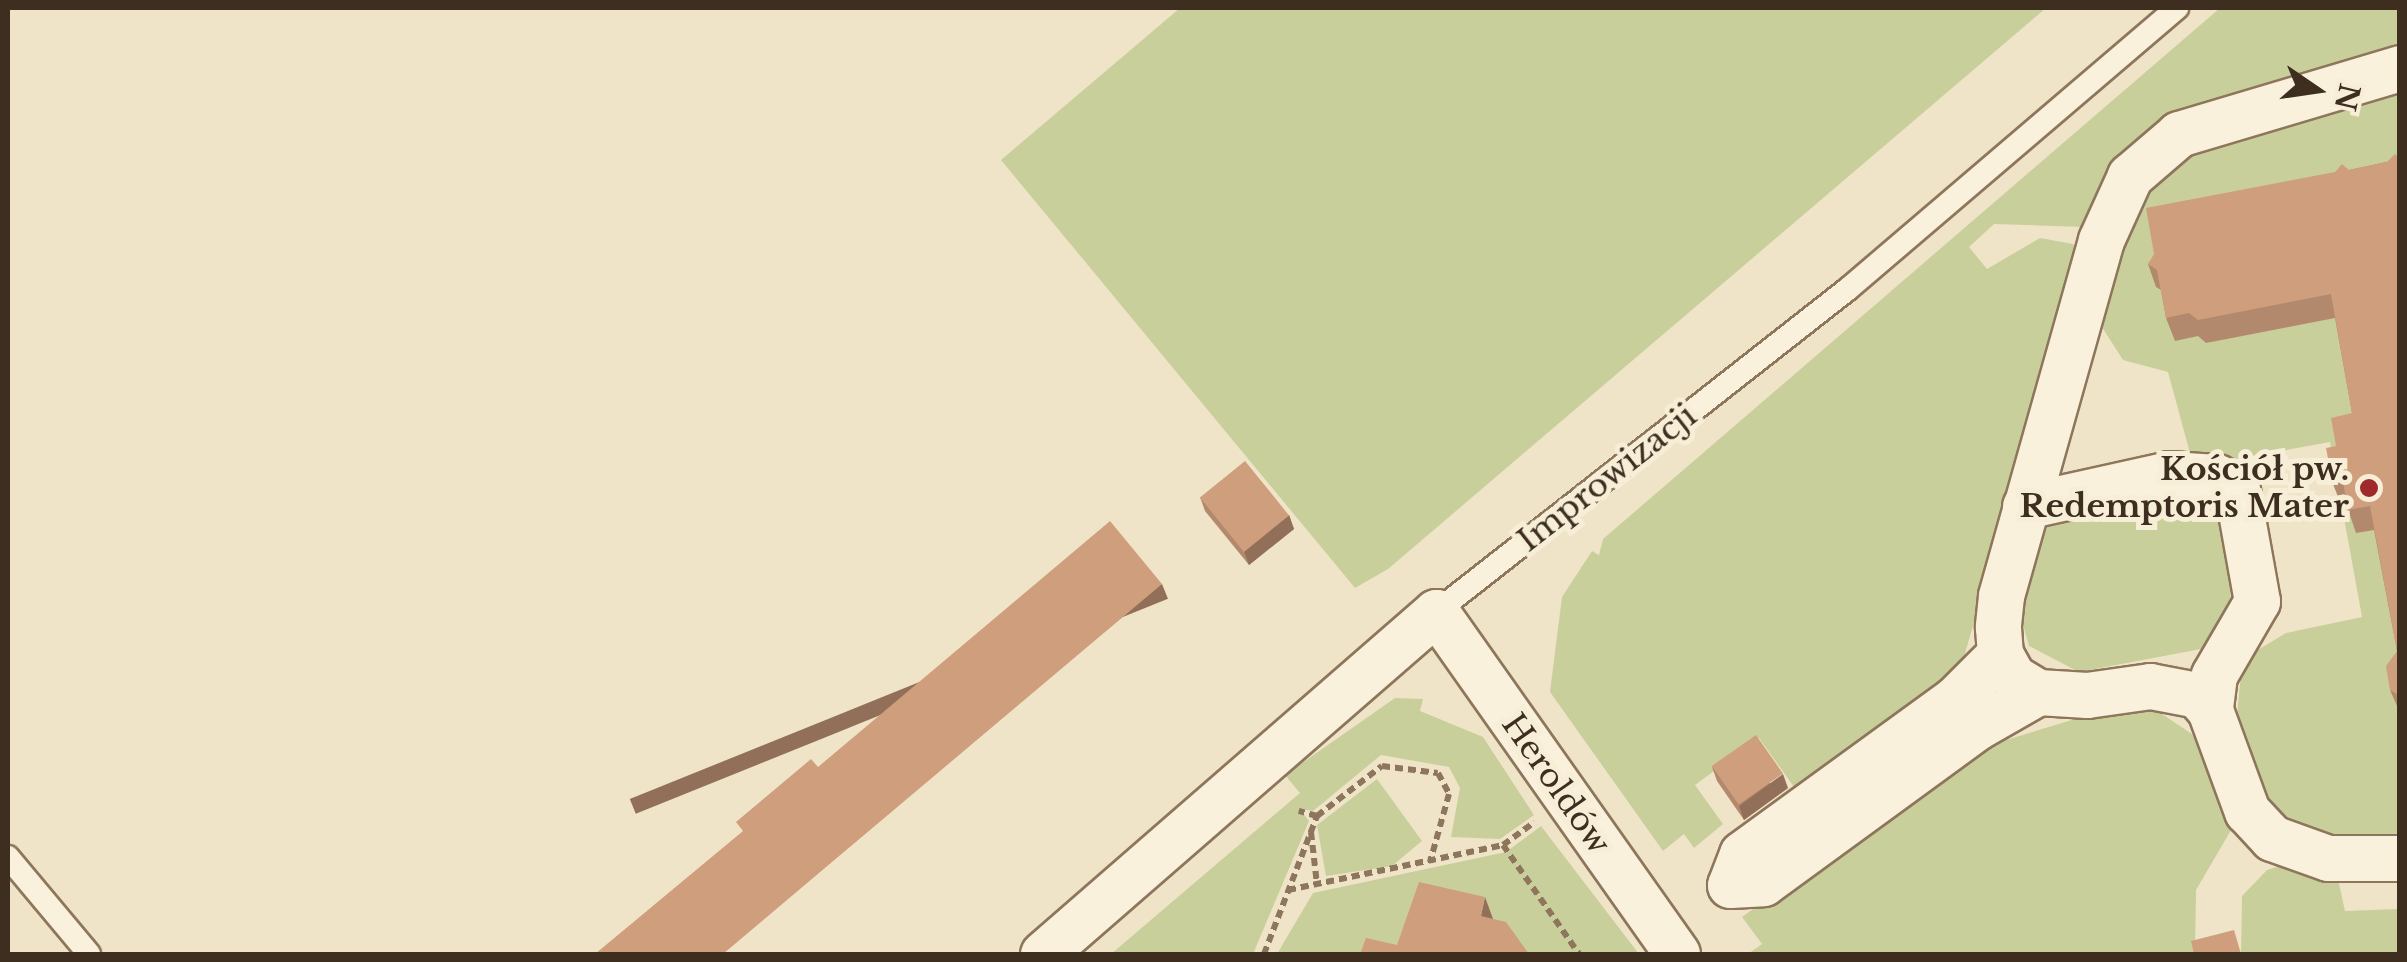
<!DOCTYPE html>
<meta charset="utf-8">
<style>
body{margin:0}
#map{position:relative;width:2407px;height:962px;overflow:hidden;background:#f0e4c8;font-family:"Libre Baskerville",serif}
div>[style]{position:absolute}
.green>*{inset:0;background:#c9cf9b}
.path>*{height:6px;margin-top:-3px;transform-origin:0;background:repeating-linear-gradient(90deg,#8d765c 0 8px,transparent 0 13px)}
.roads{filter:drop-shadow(2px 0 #8d765c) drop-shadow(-2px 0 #8d765c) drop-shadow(0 2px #8d765c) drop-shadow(0 -2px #8d765c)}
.service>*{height:22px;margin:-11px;padding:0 11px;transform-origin:11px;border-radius:11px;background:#faf1dc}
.minor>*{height:45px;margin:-22.5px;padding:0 22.5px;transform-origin:22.5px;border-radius:22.5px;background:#faf1dc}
.wall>*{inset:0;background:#b2896c}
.shaded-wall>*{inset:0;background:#916f58;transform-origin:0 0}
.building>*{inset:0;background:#cf9f7d;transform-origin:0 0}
.dots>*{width:28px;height:28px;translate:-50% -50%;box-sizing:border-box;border:5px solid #f7eed8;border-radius:50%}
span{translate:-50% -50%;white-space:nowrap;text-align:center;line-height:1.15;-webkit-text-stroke:10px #f7eed8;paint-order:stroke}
.poi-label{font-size:32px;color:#3d2e20;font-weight:700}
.right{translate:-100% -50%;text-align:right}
.street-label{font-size:32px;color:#3d2e20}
.frame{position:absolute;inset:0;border:10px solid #3d2e20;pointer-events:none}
.north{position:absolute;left:2267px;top:40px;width:100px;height:100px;-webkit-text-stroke:8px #f7eed8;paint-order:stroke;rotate:103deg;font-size:28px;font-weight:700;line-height:40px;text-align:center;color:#3d2e20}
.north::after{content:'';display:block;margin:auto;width:35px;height:45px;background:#3d2e20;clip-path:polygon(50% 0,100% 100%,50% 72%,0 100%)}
</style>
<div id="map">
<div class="green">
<div style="clip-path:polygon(1180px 8px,2046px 8px,1388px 569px,1355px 588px,1001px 160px)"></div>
<div style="clip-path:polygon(2220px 8px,2399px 8px,2399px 50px,2194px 112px,2082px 227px,1994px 224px,1969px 247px,1987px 269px,2040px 238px,2073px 244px,2080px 255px,1964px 657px,1957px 671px,1799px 794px,1759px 738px,1695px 785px,1723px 824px,1694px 848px,1684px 834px,1663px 851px,1550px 692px,1562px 597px,1592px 551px,1599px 555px,1603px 539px)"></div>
<div style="clip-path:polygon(2399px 88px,2400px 181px,2165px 293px,2206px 343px,2352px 308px,2361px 436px,2335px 471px,2330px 442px,2210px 464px,2191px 457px,2168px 372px,2123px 360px,2100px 324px,2104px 287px,2140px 192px,2177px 156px)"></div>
<div style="clip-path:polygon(2195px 486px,2215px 495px,2231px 588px,2230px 603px,2201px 649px,2079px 672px,2029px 646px,2017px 603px,2045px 522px)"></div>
<div style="clip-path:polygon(2351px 505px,2378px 529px,2399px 643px,2399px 839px,2344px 842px,2285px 822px,2260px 799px,2237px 715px,2241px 674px,2256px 651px,2286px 633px,2362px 617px,2342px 507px)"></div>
<div style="clip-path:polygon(1395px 698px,1423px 699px,1420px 711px,1483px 737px,1534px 815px,1500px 839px,1451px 837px,1460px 788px,1449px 767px,1381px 755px,1313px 811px,1300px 809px,1309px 821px,1253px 954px,1111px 954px,1300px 793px,1285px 775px)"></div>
<div style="clip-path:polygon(2156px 710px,2192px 734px,2234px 825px,2196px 890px,2195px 954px,1748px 954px,1762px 944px,1742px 917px,1973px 750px,2095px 713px)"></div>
<div style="clip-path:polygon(1377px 779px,1422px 841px,1392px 866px,1326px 876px,1317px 825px)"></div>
<div style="clip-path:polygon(1541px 826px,1639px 954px,1277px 954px,1313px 893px,1506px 852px)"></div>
<div style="clip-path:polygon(2280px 866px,2338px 879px,2345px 911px,2399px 909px,2399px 954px,2241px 954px,2242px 896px,2267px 870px)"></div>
</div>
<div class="path">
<div style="left:1317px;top:816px;width:82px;rotate:-37.6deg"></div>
<div style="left:1382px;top:766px;width:56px;rotate:7.1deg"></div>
<div style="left:1438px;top:773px;width:24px;rotate:62deg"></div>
<div style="left:1449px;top:794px;width:71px;rotate:105.6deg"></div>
<div style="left:1311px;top:832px;width:53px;rotate:83.5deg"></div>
<div style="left:1503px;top:845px;width:133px;rotate:55.1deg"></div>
<div style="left:1288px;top:890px;width:220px;rotate:-11.8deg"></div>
<div style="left:1503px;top:845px;width:39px;rotate:-36deg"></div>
<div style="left:1264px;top:954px;width:148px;rotate:-69deg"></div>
<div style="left:1317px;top:816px;width:19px;rotate:-164deg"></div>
</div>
<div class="roads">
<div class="service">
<div style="left:1436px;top:612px;width:524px;rotate:-38.1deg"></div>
<div style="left:1848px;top:289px;width:433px;rotate:-40.5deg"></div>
<div style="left:8px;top:857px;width:126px;rotate:50.1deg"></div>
</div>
<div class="minor">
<div style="left:2400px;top:68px;width:231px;rotate:163.4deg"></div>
<div style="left:2179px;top:134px;width:65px;rotate:139.4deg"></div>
<div style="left:2130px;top:176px;width:70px;rotate:114.4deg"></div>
<div style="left:2101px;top:240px;width:370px;rotate:105.7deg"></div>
<div style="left:2001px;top:596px;width:31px;rotate:96deg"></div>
<div style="left:1998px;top:627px;width:27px;rotate:86deg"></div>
<div style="left:2000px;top:654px;width:26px;rotate:61deg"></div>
<div style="left:2013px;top:677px;width:29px;rotate:31deg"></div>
<div style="left:2038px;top:692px;width:49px;rotate:3.5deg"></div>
<div style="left:2087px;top:695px;width:64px;rotate:-8.1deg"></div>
<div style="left:2150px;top:686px;width:48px;rotate:10.8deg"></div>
<div style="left:2197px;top:695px;width:20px;rotate:49deg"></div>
<div style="left:2210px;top:710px;width:108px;rotate:69.9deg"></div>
<div style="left:2247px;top:811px;width:37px;rotate:47deg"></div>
<div style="left:2272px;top:838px;width:59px;rotate:19.7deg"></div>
<div style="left:2328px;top:858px;width:72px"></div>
<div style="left:2025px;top:506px;width:148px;rotate:-12.5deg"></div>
<div style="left:2169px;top:474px;width:48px;rotate:3.6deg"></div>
<div style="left:2217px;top:477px;width:24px;rotate:33deg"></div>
<div style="left:2237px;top:490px;width:113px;rotate:79.8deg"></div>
<div style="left:2257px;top:601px;width:86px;rotate:120.2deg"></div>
<div style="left:2214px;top:675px;width:35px;rotate:97deg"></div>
<div style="left:2000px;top:654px;width:64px;rotate:135deg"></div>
<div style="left:1955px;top:699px;width:263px;rotate:144deg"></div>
<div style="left:1742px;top:854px;width:33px;rotate:111deg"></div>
<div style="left:1730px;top:885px;width:33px;rotate:-3deg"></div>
<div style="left:1763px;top:883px;width:265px;rotate:-36.1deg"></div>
<div style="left:1977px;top:727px;width:70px;rotate:-29.8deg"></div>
<div style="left:1043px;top:954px;width:521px;rotate:-41.03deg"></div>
<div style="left:1436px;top:612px;width:418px;rotate:54.8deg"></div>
</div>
</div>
<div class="wall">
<div style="clip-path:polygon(2400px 159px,2400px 713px,2390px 690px,2397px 651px,2374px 530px,2356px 533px,2347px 506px,2342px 507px,2333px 484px,2336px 446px,2352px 413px,2335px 318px,2206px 343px,2198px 336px,2175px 341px,2166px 318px,2161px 290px,2156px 287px,2148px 264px,2349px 170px)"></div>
<div style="clip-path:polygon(1200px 497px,1289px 515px,1294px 529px,1249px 565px,1205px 511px)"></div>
<div style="clip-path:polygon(1712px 767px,1788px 788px,1744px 820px,1717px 781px)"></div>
</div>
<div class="shaded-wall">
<div style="clip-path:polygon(1289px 515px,1294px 529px,1249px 565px,1244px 551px)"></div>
<div style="left:1162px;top:584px;width:16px;height:574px;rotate:68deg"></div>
<div style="clip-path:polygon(1783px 774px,1788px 788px,1744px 820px,1739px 806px)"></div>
<div style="clip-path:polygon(1485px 897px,1496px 927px,1481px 916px)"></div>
</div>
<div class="building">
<div style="clip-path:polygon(2395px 154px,2400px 159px,2400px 696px,2390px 690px,2386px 666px,2397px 651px,2370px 506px,2348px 510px,2343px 482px,2333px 484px,2326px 448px,2336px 446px,2331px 418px,2352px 413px,2331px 294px,2198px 320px,2189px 313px,2166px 318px,2157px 270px,2148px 264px,2154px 254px,2146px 208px,2335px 172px,2342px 164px,2349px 170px,2387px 162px)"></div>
<div style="left:1245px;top:461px;width:70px;height:58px;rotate:51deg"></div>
<div style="clip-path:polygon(1110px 521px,1162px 584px,723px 954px,595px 954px,743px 831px,736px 822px,811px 759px,818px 767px)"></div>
<div style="left:1756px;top:735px;width:47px;height:54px;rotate:55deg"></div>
<div style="clip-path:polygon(1419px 882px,1485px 897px,1481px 916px,1506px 922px,1529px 954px,1360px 954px,1366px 938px,1397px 945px)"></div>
<div style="clip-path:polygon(2234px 930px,2241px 954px,2194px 954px,2191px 941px)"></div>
</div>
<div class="dots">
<div style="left:2369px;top:488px;background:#9e2a2b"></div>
</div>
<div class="poi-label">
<span class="right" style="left:2349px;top:488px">Kościół pw.<br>Redemptoris Mater</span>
</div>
<div class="street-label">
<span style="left:1607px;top:478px;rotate:-38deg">Improwizacji</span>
<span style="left:1556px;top:784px;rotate:55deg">Heroldów</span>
</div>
<div class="frame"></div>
<div class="north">N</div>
</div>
